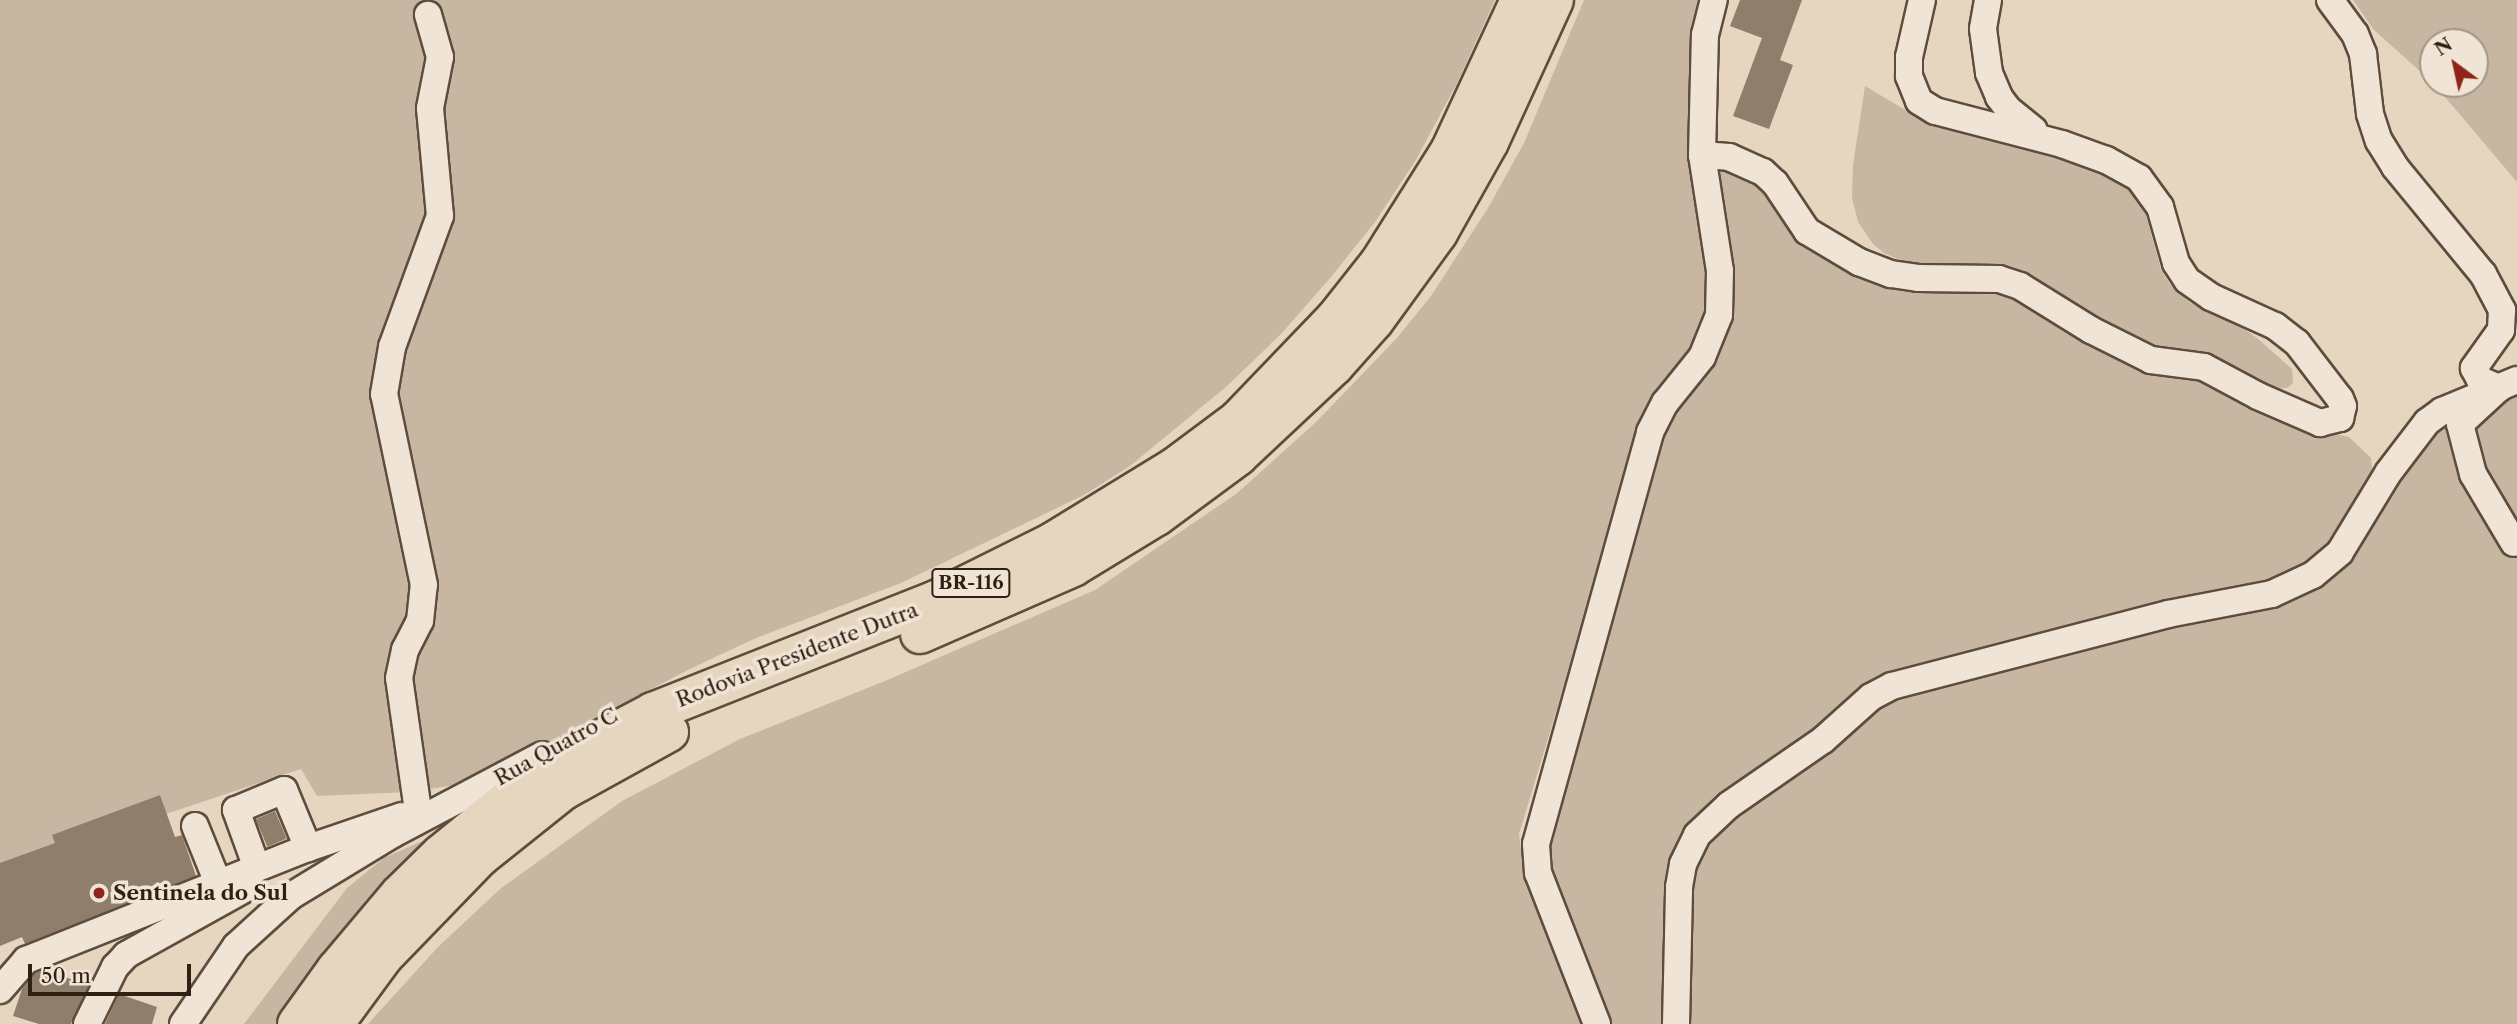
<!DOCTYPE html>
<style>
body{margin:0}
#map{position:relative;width:2517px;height:1024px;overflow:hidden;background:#e6d6bf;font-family:"Libre Caslon Text",serif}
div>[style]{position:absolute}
.green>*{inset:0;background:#c7b7a2}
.building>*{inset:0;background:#8f7e6c;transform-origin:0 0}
.roads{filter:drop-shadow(2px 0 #5e4d3d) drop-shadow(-2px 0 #5e4d3d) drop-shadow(0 2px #5e4d3d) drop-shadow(0 -2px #5e4d3d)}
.minor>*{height:26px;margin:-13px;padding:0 13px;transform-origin:13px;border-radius:13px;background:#efe4d5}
.highway>*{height:38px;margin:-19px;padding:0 19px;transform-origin:19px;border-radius:19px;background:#e6d6bf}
.dots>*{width:19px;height:19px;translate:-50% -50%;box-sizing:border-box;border:4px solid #efe4d5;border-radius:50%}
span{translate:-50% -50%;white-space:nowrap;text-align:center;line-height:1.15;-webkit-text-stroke:7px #efe4d5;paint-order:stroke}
.shield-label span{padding:2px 5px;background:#efe4d5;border:2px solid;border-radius:5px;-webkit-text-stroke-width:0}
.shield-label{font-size:19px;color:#311f12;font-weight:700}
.street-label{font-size:21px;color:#311f12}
.poi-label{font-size:21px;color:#311f12;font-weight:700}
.left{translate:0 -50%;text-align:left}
.north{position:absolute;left:2419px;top:28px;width:70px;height:70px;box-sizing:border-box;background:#efe4d5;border:2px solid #a39587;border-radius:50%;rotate:327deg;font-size:19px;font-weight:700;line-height:28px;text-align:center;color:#311f12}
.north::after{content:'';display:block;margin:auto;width:24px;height:32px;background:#8f2418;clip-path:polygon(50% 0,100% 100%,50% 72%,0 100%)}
.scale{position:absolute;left:28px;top:964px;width:163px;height:32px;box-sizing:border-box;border:4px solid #311f12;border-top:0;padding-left:9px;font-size:21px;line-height:24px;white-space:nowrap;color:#311f12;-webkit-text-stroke:5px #efe4d5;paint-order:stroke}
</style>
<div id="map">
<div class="green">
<div style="clip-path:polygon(0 0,1495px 0,1456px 85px,1416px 160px,1375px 222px,1331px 277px,1282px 333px,1227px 386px,1130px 466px,1084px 495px,901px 583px,756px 638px,694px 667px,468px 783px,409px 792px,317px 796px,301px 769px,0 869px)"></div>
<div style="clip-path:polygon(1584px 0,1702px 0,1691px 49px,1687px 146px,1711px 279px,1710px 310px,1618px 508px,1519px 834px,1525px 879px,1585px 1024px,368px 1024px,437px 948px,500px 889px,622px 801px,740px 739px,885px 681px,1095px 590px,1236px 494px,1315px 423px,1396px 339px,1431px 296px,1488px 208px,1524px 143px)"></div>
<div style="clip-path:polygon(2353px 0,2517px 0,2517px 182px,2434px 84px,2475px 84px,2475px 42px,2433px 42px,2433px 83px,2374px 30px)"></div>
<div style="clip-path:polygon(1865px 86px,1912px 114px,2025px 142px,2113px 177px,2135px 195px,2145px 211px,2161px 270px,2170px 284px,2190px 303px,2232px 321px,2257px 338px,2292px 369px,2293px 383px,2287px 388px,2274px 389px,2161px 352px,2089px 315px,1915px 267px,1884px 253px,1873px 244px,1858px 222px,1852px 198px,1853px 165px)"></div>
<div style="clip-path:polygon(1708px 161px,1752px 172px,1813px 249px,1983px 284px,2195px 373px,2318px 430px,2349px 437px,2371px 458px,2373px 479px,2352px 526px,2290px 580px,1933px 668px,1704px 818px,1667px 1024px,1608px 1024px,1574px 940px,1552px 865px,1550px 846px,1666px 421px,1714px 355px)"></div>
<div style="clip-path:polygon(2517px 390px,2517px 1024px,1689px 1024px,1688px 904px,1699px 859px,1727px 823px,1881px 705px,1907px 690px,2295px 592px,2439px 427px)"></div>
<div style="clip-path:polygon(429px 838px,360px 919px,285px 1024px,244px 1024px,347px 888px,384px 858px)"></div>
</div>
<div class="building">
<div style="clip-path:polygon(1740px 0,1802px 0,1780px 60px,1793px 65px,1769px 129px,1733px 116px,1762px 38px,1730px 26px)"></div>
<div style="clip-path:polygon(160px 795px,175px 837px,182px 835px,196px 876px,25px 944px,22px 937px,0 946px,0 863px,55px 843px,52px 835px)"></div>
<div style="left:275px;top:811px;width:30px;height:21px;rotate:67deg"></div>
<div style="clip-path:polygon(43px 970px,89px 985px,71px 1024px,39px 1024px,13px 1016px,22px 989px,35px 973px)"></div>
<div style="clip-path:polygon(119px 994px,157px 1007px,152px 1024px,105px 1024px)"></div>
</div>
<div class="roads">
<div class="minor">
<div style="left:1988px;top:0;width:29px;rotate:100deg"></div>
<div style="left:1983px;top:29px;width:44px;rotate:82.2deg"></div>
<div style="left:1989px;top:73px;width:26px;rotate:67deg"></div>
<div style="left:1999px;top:97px;width:15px;rotate:53deg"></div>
<div style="left:2008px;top:109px;width:33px;rotate:39deg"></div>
<div style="left:2330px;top:0;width:42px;rotate:53.7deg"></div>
<div style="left:2355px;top:34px;width:22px;rotate:68deg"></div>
<div style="left:2363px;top:54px;width:60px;rotate:83.3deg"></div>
<div style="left:2370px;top:114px;width:28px;rotate:72deg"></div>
<div style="left:2379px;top:141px;width:31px;rotate:58deg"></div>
<div style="left:2395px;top:167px;width:139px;rotate:50.6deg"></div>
<div style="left:2483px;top:274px;width:41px;rotate:62.2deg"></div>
<div style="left:2502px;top:310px;width:20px;rotate:93deg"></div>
<div style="left:2501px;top:330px;width:47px;rotate:125.4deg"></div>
<div style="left:2474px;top:368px;width:13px;rotate:63deg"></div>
<div style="left:2480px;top:380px;width:21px;rotate:23deg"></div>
<div style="left:2499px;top:388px;width:53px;rotate:137.3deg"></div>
<div style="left:2460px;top:424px;width:52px;rotate:75.4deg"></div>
<div style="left:2473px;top:474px;width:80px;rotate:59.3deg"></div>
<div style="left:1702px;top:155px;width:27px;rotate:4deg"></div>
<div style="left:1729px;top:157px;width:37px;rotate:24deg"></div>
<div style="left:1763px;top:172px;width:16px;rotate:43deg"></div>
<div style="left:1775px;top:183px;width:58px;rotate:56.3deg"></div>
<div style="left:1807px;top:231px;width:61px;rotate:30.8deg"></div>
<div style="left:1859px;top:262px;width:34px;rotate:21deg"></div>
<div style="left:1891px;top:274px;width:27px;rotate:8deg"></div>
<div style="left:1918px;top:278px;width:81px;rotate:0.7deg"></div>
<div style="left:1999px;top:279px;width:22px;rotate:18deg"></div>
<div style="left:2020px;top:286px;width:84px;rotate:31.8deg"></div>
<div style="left:2091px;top:330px;width:67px;rotate:26.6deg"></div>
<div style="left:2151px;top:360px;width:53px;rotate:7.5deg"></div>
<div style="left:2204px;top:367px;width:61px;rotate:28.2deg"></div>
<div style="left:2258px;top:396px;width:68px;rotate:23.5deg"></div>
<div style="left:2320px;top:423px;width:21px;rotate:-14deg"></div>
<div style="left:2340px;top:418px;width:12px;rotate:-76deg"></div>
<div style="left:2343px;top:406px;width:8px;rotate:-113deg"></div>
<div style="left:2340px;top:399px;width:71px;rotate:-127.5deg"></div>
<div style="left:2297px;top:343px;width:28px;rotate:-142deg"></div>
<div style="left:2275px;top:326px;width:70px;rotate:-155.6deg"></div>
<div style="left:2211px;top:297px;width:29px;rotate:-145deg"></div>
<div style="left:2187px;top:280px;width:20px;rotate:-123deg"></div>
<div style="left:2176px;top:263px;width:58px;rotate:-105.9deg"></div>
<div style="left:2160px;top:207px;width:36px;rotate:-126deg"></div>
<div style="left:2139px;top:178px;width:38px;rotate:-151deg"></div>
<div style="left:2106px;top:160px;width:47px;rotate:-160deg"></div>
<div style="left:2062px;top:144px;width:131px;rotate:-165.4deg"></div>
<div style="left:1935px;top:111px;width:19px;rotate:-148deg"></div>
<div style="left:1919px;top:101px;width:27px;rotate:-112deg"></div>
<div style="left:1909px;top:76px;width:19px;rotate:-90deg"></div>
<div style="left:1909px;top:57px;width:58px;rotate:-77.2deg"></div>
<div style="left:418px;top:811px;width:134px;rotate:-98.1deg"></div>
<div style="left:399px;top:678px;width:29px;rotate:-78deg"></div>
<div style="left:405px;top:650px;width:33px;rotate:-63deg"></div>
<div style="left:420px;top:621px;width:36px;rotate:-84deg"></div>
<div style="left:424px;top:585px;width:195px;rotate:-101.8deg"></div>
<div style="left:384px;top:394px;width:48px;rotate:-80.3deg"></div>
<div style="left:392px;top:347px;width:140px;rotate:-69.9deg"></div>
<div style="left:440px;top:216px;width:108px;rotate:-95.3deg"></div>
<div style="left:430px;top:108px;width:52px;rotate:-78.9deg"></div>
<div style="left:440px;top:57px;width:44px;rotate:-105.9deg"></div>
<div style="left:195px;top:826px;width:61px;rotate:68deg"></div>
<div style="left:257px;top:868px;width:62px;rotate:-109.9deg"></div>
<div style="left:236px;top:810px;width:52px;rotate:-22.6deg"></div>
<div style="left:284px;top:790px;width:63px;rotate:67.5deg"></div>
<div style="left:0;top:990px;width:40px;rotate:-49deg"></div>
<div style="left:26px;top:960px;width:303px;rotate:-21.7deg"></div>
<div style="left:308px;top:848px;width:99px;rotate:-18.8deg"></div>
<div style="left:87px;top:1024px;width:64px;rotate:-63.8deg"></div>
<div style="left:115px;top:967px;width:16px;rotate:-47deg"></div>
<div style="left:126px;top:955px;width:142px;rotate:-29.1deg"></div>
<div style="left:183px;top:1024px;width:94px;rotate:-55.8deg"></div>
<div style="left:236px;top:946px;width:74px;rotate:-42.3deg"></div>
<div style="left:291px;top:896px;width:119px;rotate:-31.3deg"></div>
<div style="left:393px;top:834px;width:169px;rotate:-27.9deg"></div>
<div style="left:1597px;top:1024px;width:162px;rotate:-111.3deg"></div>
<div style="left:1538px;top:873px;width:29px;rotate:-94deg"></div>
<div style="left:1536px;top:844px;width:427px;rotate:-74.5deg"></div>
<div style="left:1650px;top:432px;width:33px;rotate:-63deg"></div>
<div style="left:1665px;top:403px;width:59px;rotate:-51.2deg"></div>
<div style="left:1702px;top:357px;width:45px;rotate:-68deg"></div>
<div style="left:1719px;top:315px;width:44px;rotate:-88.7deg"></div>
<div style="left:1720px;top:271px;width:117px;rotate:-98.8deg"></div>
<div style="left:1702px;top:155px;width:120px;rotate:-88.6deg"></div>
<div style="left:1705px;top:35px;width:36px;rotate:-76deg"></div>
<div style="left:1676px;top:1024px;width:137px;rotate:-88.7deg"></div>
<div style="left:1679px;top:887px;width:23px;rotate:-80deg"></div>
<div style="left:1683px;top:864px;width:32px;rotate:-64deg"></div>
<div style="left:1697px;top:835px;width:44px;rotate:-43.2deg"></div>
<div style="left:1729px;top:805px;width:114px;rotate:-34.7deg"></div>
<div style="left:1823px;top:740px;width:64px;rotate:-41.9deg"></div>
<div style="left:1871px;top:697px;width:24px;rotate:-28deg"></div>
<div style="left:1892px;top:686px;width:285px;rotate:-14.6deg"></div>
<div style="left:2168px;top:614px;width:106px;rotate:-10.9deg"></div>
<div style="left:2272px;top:594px;width:45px;rotate:-24.9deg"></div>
<div style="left:2313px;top:575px;width:35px;rotate:-40deg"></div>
<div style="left:2340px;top:552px;width:92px;rotate:-58.7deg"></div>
<div style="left:2388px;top:473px;width:64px;rotate:-52.6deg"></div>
<div style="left:2427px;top:422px;width:19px;rotate:-36deg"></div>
<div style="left:2442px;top:411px;width:81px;rotate:-22.5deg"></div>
</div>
<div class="highway">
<div style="left:920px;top:634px;width:167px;rotate:-23.6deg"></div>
<div style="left:1073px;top:567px;width:98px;rotate:-31.3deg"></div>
<div style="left:1157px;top:516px;width:101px;rotate:-36.5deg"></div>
<div style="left:1238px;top:456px;width:132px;rotate:-43.2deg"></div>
<div style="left:1334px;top:366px;width:60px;rotate:-48.4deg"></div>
<div style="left:1374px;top:321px;width:109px;rotate:-54deg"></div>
<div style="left:1438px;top:233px;width:104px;rotate:-60.7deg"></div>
<div style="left:1489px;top:142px;width:156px;rotate:-65.4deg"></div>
<div style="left:297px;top:1024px;width:67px;rotate:-54.2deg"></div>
<div style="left:336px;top:970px;width:99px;rotate:-49.9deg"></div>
<div style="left:400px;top:894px;width:57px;rotate:-44.3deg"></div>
<div style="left:441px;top:854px;width:136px;rotate:-39.1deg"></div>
<div style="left:547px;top:768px;width:120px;rotate:-27.8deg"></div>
<div style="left:653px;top:712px;width:302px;rotate:-21.6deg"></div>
<div style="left:934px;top:601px;width:131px;rotate:-26.4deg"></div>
<div style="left:1051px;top:543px;width:145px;rotate:-31.5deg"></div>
<div style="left:1175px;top:467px;width:79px;rotate:-36.7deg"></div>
<div style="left:1238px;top:420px;width:140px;rotate:-46.2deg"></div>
<div style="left:1335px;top:319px;width:73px;rotate:-51.7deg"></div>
<div style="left:1380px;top:262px;width:131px;rotate:-57.8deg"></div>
<div style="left:1450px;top:151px;width:166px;rotate:-65.1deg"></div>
<div style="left:334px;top:1024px;width:84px;rotate:-53.7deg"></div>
<div style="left:384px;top:956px;width:138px;rotate:-45.9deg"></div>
<div style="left:480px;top:857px;width:107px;rotate:-38.6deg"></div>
<div style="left:564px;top:790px;width:120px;rotate:-28.9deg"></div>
</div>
</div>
<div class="dots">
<div style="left:99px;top:893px;background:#8f2418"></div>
</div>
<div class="shield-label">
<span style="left:971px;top:583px">BR-116</span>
</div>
<div class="street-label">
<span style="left:797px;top:655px;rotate:-21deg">Rodovia Presidente Dutra</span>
<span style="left:556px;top:747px;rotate:-29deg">Rua Quatro C</span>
</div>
<div class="poi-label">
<span class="left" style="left:113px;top:893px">Sentinela do Sul</span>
</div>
<div class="north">N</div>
<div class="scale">50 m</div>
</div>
